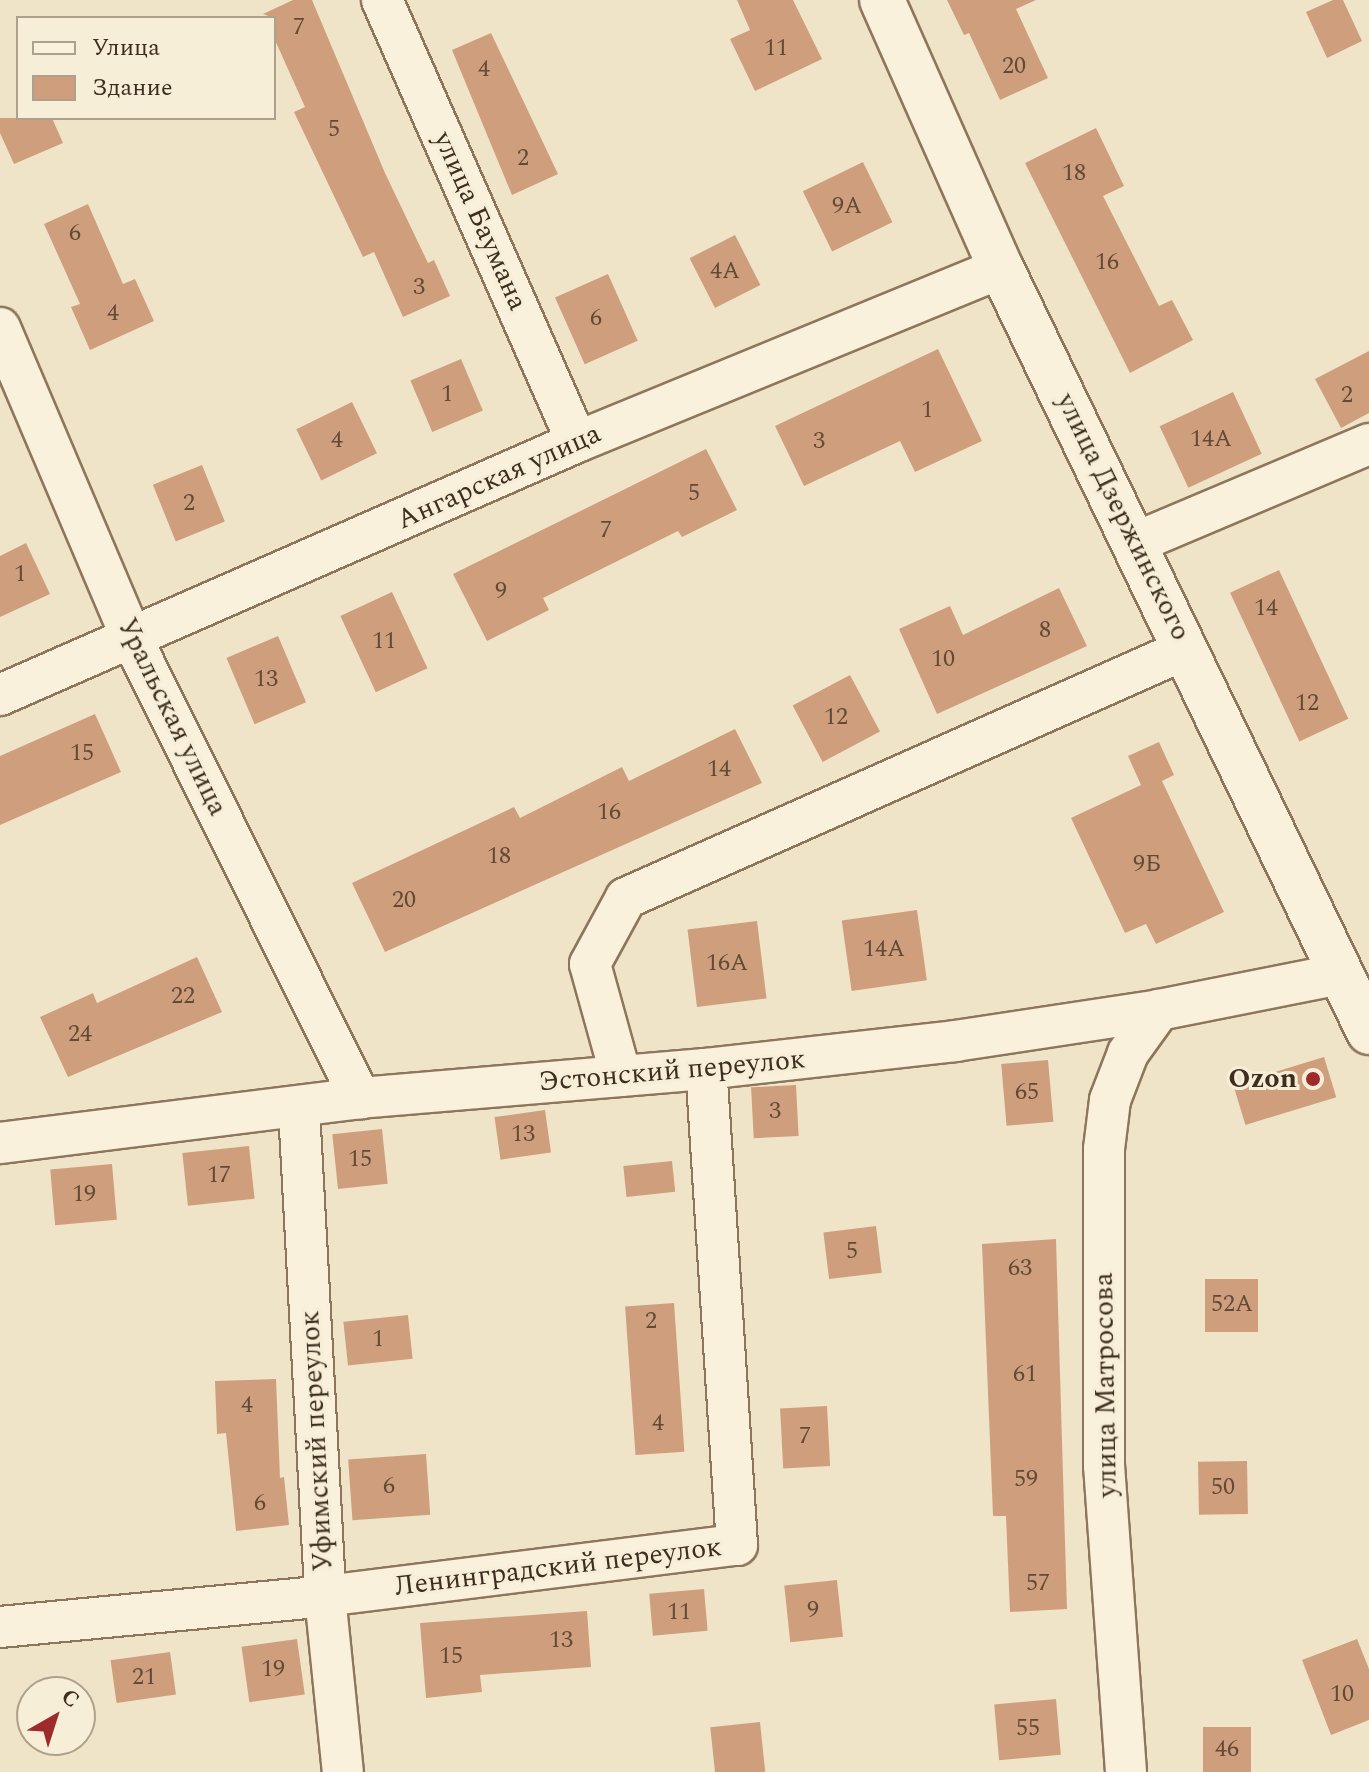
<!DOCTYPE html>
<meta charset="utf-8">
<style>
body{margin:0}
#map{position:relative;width:1369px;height:1772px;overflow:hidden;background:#f0e4c8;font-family:Spectral,serif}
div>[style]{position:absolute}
.building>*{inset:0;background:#cf9f7d;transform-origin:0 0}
.roads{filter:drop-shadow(2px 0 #8d765c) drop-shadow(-2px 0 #8d765c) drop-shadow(0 2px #8d765c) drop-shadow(0 -2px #8d765c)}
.street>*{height:40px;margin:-20px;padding:0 20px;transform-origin:20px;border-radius:20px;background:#faf1dc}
.secondary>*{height:44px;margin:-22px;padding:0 22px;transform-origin:22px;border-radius:22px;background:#faf1dc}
.dots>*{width:22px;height:22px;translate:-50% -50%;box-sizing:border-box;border:4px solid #f7eed8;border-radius:50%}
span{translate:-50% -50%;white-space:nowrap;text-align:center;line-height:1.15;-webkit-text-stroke:6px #f7eed8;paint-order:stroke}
.number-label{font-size:24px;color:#624a37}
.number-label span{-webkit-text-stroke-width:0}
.street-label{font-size:28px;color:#3d2e20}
.poi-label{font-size:28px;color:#3d2e20;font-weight:700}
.right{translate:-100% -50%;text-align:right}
.legend{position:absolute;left:16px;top:16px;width:260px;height:104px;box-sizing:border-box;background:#f7eed8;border:2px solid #ada18e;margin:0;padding:10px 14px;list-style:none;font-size:24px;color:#3d2e20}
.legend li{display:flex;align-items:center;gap:16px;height:40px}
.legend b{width:40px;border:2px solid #ada18e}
.north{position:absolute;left:16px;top:1676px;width:80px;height:80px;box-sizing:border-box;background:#f7eed8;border:2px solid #ada18e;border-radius:50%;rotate:39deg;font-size:22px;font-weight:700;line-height:32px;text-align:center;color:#3d2e20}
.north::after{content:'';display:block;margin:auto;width:28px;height:36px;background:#9e2a2b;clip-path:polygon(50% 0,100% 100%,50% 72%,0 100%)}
</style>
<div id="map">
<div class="building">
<div style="clip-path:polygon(293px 0,312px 0,385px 173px,428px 263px,434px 260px,450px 296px,403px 317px,374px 252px,363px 257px,294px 112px,305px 107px,274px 38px,274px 18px,263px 14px)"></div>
<div style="clip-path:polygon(737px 0,793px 0,822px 59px,755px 91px,730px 39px,750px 30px)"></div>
<div style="clip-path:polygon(947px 0,1036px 0,1016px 9px,1048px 78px,1000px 100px,969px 33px,964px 35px)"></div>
<div style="clip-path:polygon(1333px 0,1343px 0,1362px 41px,1327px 58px,1306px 12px)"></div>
<div style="clip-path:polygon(491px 33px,558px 174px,512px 195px,452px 50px)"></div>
<div style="clip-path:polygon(0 118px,52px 118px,63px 143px,14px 164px,0 133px)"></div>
<div style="clip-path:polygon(1096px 128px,1124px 186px,1103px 196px,1159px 306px,1172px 300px,1193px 340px,1130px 373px,1025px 163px)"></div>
<div style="left:863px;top:162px;width:67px;height:67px;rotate:64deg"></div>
<div style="clip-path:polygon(88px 204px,123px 284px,135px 279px,154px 321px,90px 350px,71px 307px,80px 304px,44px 224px)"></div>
<div style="left:735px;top:235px;width:56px;height:51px;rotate:63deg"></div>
<div style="left:608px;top:274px;width:73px;height:58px;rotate:66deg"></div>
<div style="clip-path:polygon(938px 349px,982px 441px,915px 472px,900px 441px,804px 486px,775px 426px)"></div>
<div style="clip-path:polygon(1369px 351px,1369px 413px,1341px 428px,1315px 379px)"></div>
<div style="left:461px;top:359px;width:56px;height:55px;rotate:67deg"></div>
<div style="left:1233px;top:392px;width:68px;height:81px;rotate:65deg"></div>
<div style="left:352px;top:402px;width:57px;height:62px;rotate:64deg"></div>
<div style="clip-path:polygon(706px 449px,737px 510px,682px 537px,678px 531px,543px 598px,549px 610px,487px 641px,453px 574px)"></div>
<div style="left:202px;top:465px;width:61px;height:53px;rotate:68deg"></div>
<div style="clip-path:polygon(26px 543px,50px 594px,0 617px,0 556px)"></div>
<div style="left:1279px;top:570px;width:164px;height:54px;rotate:65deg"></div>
<div style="clip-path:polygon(1059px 588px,1087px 646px,937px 714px,899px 629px,950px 606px,963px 635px)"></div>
<div style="left:392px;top:592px;width:84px;height:57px;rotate:65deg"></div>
<div style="left:278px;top:636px;width:72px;height:56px;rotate:67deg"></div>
<div style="left:850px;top:675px;width:64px;height:65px;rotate:62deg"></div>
<div style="clip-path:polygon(95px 714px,121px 772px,0 825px,0 756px)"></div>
<div style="clip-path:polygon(735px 729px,762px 783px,385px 952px,352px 883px,514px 807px,520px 818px,622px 767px,629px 781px)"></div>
<div style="clip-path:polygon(1159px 742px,1174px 775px,1162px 781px,1224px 912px,1156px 944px,1146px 924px,1125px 933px,1071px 818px,1141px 785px,1128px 756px)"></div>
<div style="left:917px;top:910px;width:71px;height:76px;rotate:82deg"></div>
<div style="left:757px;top:921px;width:78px;height:70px;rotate:83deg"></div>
<div style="clip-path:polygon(197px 957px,222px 1012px,68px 1077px,40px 1017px,93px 993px,97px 1003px)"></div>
<div style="left:1324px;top:1057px;width:42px;height:95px;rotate:73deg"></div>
<div style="left:1048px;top:1060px;width:62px;height:47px;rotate:85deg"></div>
<div style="left:796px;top:1085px;width:51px;height:45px;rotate:87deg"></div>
<div style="left:545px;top:1110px;width:43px;height:51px;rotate:82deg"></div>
<div style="left:382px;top:1129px;width:55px;height:50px;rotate:84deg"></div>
<div style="left:249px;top:1146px;width:53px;height:67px;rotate:84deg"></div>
<div style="left:672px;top:1161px;width:31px;height:49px;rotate:84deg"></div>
<div style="left:112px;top:1164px;width:56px;height:62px;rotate:85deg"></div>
<div style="left:876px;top:1226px;width:47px;height:53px;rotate:83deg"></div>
<div style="clip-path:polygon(1056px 1239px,1067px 1609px,1010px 1612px,1006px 1516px,993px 1516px,982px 1244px)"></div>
<div style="left:1205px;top:1279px;width:53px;height:53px"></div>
<div style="left:674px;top:1303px;width:149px;height:49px;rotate:86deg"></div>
<div style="left:408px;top:1315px;width:44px;height:65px;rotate:84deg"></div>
<div style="clip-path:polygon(276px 1379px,280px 1478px,284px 1477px,289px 1525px,236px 1531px,226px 1433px,217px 1434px,215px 1381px)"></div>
<div style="left:827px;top:1406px;width:60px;height:47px;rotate:87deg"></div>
<div style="left:426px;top:1454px;width:61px;height:78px;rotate:86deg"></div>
<div style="left:1247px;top:1461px;width:53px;height:49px;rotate:89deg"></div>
<div style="left:837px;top:1580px;width:57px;height:53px;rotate:84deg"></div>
<div style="left:704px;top:1589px;width:42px;height:55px;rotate:85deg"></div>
<div style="clip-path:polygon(587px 1611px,591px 1667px,480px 1675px,482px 1692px,426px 1698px,420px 1623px)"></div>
<div style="left:297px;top:1639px;width:56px;height:56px;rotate:82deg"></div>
<div style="clip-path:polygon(1357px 1639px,1369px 1669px,1369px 1720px,1331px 1735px,1302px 1660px)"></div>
<div style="left:170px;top:1652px;width:43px;height:60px;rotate:82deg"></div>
<div style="left:1056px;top:1699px;width:56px;height:62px;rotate:85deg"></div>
<div style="left:760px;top:1722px;width:50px;height:50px;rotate:84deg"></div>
<div style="left:1203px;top:1727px;width:48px;height:45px"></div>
</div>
<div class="roads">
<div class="street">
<div style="left:382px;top:0;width:483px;rotate:66.2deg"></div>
<div style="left:0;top:328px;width:338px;rotate:67deg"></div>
<div style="left:132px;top:639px;width:513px;rotate:63.58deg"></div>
<div style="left:1137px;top:542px;width:252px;rotate:-22.9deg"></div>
<div style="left:0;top:695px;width:630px;rotate:-23.68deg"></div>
<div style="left:577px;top:442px;width:458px;rotate:-22.3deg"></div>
<div style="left:621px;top:1076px;width:116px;rotate:-105.5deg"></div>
<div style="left:590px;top:964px;width:75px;rotate:-61.4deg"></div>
<div style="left:626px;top:898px;width:613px;rotate:-23.97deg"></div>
<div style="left:299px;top:1109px;width:488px;rotate:86.9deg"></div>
<div style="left:325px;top:1596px;width:177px;rotate:84.2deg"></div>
<div style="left:0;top:1143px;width:363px;rotate:-7.1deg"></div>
<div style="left:360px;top:1098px;width:347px;rotate:-4.8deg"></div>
<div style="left:706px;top:1069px;width:251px;rotate:-6.4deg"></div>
<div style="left:955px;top:1041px;width:206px;rotate:-8.6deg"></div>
<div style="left:1159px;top:1010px;width:186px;rotate:-11.2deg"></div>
<div style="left:0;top:1627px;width:326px;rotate:-5.4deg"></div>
<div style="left:325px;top:1596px;width:415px;rotate:-7.1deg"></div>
<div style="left:737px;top:1545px;width:477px;rotate:-93.7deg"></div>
<div style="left:1126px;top:1772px;width:307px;rotate:-94.1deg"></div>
<div style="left:1104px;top:1466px;width:317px;rotate:-90deg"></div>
<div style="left:1104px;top:1149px;width:49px;rotate:-83deg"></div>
<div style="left:1110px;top:1100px;width:50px;rotate:-69deg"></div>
<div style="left:1128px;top:1053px;width:53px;rotate:-54.2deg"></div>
</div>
<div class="secondary">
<div style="left:882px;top:0;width:293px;rotate:66.1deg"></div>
<div style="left:1001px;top:268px;width:848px;rotate:64.28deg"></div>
</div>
</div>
<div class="dots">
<div style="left:1313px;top:1079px;background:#9e2a2b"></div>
</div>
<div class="number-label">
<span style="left:299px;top:28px">7</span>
<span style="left:776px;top:49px">11</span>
<span style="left:1014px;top:67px">20</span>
<span style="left:484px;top:70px">4</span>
<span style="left:334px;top:130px">5</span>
<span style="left:523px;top:159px">2</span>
<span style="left:1074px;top:174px">18</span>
<span style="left:847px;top:207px">9А</span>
<span style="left:75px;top:234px">6</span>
<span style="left:1107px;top:263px">16</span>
<span style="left:725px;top:272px">4А</span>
<span style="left:419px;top:288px">3</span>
<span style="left:113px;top:314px">4</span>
<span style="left:596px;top:319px">6</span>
<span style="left:447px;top:395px">1</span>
<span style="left:1347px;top:396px">2</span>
<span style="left:927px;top:411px">1</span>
<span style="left:1211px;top:440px">14А</span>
<span style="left:337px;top:441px">4</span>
<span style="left:819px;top:442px">3</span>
<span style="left:694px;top:494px">5</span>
<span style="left:189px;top:504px">2</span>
<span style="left:606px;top:531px">7</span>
<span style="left:20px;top:575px">1</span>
<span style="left:501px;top:592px">9</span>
<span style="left:1266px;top:609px">14</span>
<span style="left:1045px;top:631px">8</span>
<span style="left:384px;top:642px">11</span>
<span style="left:943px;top:660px">10</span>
<span style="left:266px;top:680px">13</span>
<span style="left:1307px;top:704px">12</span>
<span style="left:836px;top:718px">12</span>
<span style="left:82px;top:754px">15</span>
<span style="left:719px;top:770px">14</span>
<span style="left:609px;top:813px">16</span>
<span style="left:499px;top:857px">18</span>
<span style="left:1147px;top:865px">9Б</span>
<span style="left:404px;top:901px">20</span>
<span style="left:884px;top:950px">14А</span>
<span style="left:727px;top:964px">16А</span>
<span style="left:183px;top:997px">22</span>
<span style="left:80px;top:1035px">24</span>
<span style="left:1027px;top:1093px">65</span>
<span style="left:775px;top:1112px">3</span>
<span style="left:523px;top:1135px">13</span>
<span style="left:360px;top:1160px">15</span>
<span style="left:219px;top:1176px">17</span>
<span style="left:84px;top:1195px">19</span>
<span style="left:852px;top:1252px">5</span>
<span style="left:1020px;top:1269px">63</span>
<span style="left:1232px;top:1305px">52А</span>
<span style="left:651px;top:1322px">2</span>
<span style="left:378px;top:1340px">1</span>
<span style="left:1025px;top:1375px">61</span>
<span style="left:247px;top:1406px">4</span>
<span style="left:658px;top:1424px">4</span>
<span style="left:805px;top:1437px">7</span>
<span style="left:1026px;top:1480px">59</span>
<span style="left:389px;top:1487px">6</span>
<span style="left:1223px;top:1488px">50</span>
<span style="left:260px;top:1504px">6</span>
<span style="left:1038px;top:1584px">57</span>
<span style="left:813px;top:1611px">9</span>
<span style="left:679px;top:1613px">11</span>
<span style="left:561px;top:1641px">13</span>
<span style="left:451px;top:1657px">15</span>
<span style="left:273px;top:1670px">19</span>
<span style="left:144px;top:1678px">21</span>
<span style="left:1342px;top:1695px">10</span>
<span style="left:1028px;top:1729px">55</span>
<span style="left:1227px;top:1750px">46</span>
</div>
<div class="street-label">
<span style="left:480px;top:221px;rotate:66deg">улица Баумана</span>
<span style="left:499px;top:477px;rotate:-24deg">Ангарская улица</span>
<span style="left:1123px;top:517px;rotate:64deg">улица Дзержинского</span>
<span style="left:172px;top:717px;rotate:64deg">Уральская улица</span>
<span style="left:672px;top:1071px;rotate:-5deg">Эстонский переулок</span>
<span style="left:1106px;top:1385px;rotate:-91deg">улица Матросова</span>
<span style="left:317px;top:1441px;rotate:-93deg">Уфимский переулок</span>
<span style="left:558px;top:1567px;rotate:-7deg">Ленинградский переулок</span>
</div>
<div class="poi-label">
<span class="right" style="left:1297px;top:1079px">Ozon</span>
</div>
<ul class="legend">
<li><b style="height:10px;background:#faf1dc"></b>Улица</li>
<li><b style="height:22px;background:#cf9f7d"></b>Здание</li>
</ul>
<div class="north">С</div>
</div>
